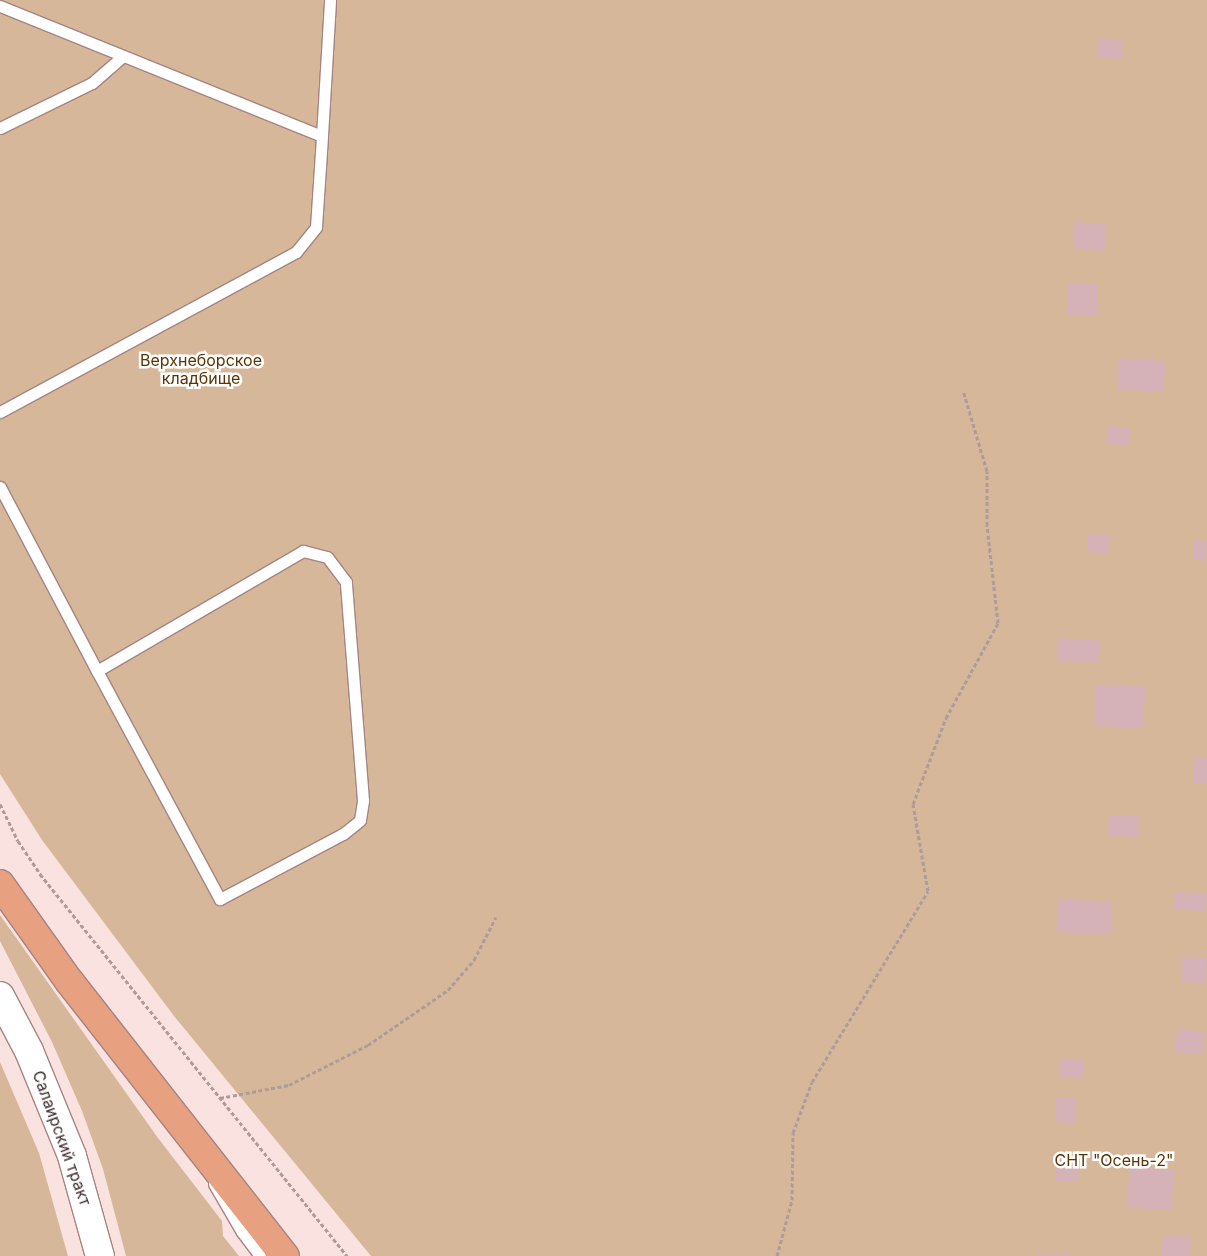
<!DOCTYPE html>
<meta charset="utf-8">
<style>
body{margin:0}
#map{position:relative;width:1207px;height:1256px;overflow:hidden;background:#fae2e0;font-family:Inter,sans-serif}
div>[style]{position:absolute}
.green>*{inset:0;background:#d7b799}
.building>*{inset:0;background:#d5b1b8;transform-origin:0 0}
.path>*{height:3px;margin-top:-1.5px;transform-origin:0;background:repeating-linear-gradient(90deg,#af9b99 0 4px,transparent 0 6.5px)}
.roads{filter:drop-shadow(1px 0 #a68481) drop-shadow(-1px 0 #a68481) drop-shadow(0 1px #a68481) drop-shadow(0 -1px #a68481)}
.service>*{height:11px;margin:-5.5px;padding:0 5.5px;transform-origin:5.5px;border-radius:5.5px;background:#fff}
.tertiary>*{height:28px;margin:-14px;padding:0 14px;transform-origin:14px;border-radius:14px;background:#fff}
.trunk>*{height:28px;margin:-14px;padding:0 14px;transform-origin:14px;border-radius:14px;background:#e7a080}
span{translate:-50% -50%;white-space:nowrap;text-align:center;line-height:1.15;-webkit-text-stroke:5px #fff;paint-order:stroke}
.park-label{font-size:16px;color:#5a3406}
.street-label{font-size:16px;color:#3c2e2c}
</style>
<div id="map">
<div class="green">
<div style="clip-path:polygon(0 0,1207px 0,1207px 1256px,371px 1256px,174px 1016px,42px 840px,0 774px)"></div>
<div style="clip-path:polygon(0 915px,158px 1138px,222px 1221px,223px 1236px,239px 1256px,126px 1256px,103px 1169px,82px 1111px,52px 1042px,0 941px)"></div>
<div style="clip-path:polygon(0 1062px,39px 1153px,68px 1256px,0 1256px)"></div>
</div>
<div class="building">
<div style="left:1099px;top:38px;width:24px;height:19px;rotate:5deg"></div>
<div style="left:1075px;top:222px;width:32px;height:26px;rotate:5deg"></div>
<div style="left:1068px;top:283px;width:30px;height:32px;rotate:2deg"></div>
<div style="left:1119px;top:358px;width:47px;height:31px;rotate:4deg"></div>
<div style="left:1109px;top:425px;width:22px;height:18px;rotate:10deg"></div>
<div style="left:1088px;top:534px;width:21px;height:18px;rotate:3deg"></div>
<div style="left:1194px;top:540px;width:13px;height:20px;rotate:4deg"></div>
<div style="left:1059px;top:638px;width:41px;height:22px;rotate:4deg"></div>
<div style="left:1096px;top:685px;width:49px;height:41px;rotate:2deg"></div>
<div style="left:1193px;top:757px;width:14px;height:26px"></div>
<div style="left:1109px;top:815px;width:30px;height:21px;rotate:2deg"></div>
<div style="left:1175px;top:892px;width:32px;height:17px;rotate:4deg"></div>
<div style="left:1058px;top:899px;width:54px;height:33px;rotate:3deg"></div>
<div style="left:1182px;top:957px;width:25px;height:25px;rotate:2deg"></div>
<div style="left:1177px;top:1029px;width:28px;height:23px;rotate:4deg"></div>
<div style="left:1060px;top:1059px;width:23px;height:19px"></div>
<div style="left:1056px;top:1097px;width:20px;height:25px;rotate:3deg"></div>
<div style="left:1056px;top:1157px;width:23px;height:24px;rotate:2deg"></div>
<div style="left:1130px;top:1166px;width:45px;height:41px;rotate:5deg"></div>
<div style="left:1163px;top:1235px;width:28px;height:21px;rotate:4deg"></div>
<div style="left:1037px;top:1253px;width:30px;height:3px"></div>
</div>
<div class="path">
<div style="left:0;top:804px;width:41px;rotate:64.1deg"></div>
<div style="left:18px;top:841px;width:40px;rotate:56deg"></div>
<div style="left:40px;top:874px;width:490px;rotate:51.2deg"></div>
<div style="left:220px;top:1098px;width:70px;rotate:-10.7deg"></div>
<div style="left:289px;top:1085px;width:89px;rotate:-26.9deg"></div>
<div style="left:368px;top:1045px;width:97px;rotate:-34.5deg"></div>
<div style="left:448px;top:990px;width:40px;rotate:-49deg"></div>
<div style="left:474px;top:960px;width:48px;rotate:-62.9deg"></div>
<div style="left:777px;top:1256px;width:58px;rotate:-75deg"></div>
<div style="left:792px;top:1200px;width:67px;rotate:-89.1deg"></div>
<div style="left:793px;top:1133px;width:54px;rotate:-69.6deg"></div>
<div style="left:812px;top:1082px;width:223px;rotate:-58.7deg"></div>
<div style="left:928px;top:891px;width:88px;rotate:-99.8deg"></div>
<div style="left:913px;top:804px;width:92px;rotate:-69deg"></div>
<div style="left:946px;top:718px;width:108px;rotate:-61.3deg"></div>
<div style="left:998px;top:623px;width:99px;rotate:-96.4deg"></div>
<div style="left:987px;top:525px;width:54px;rotate:-90deg"></div>
<div style="left:987px;top:471px;width:84px;rotate:-106.5deg"></div>
</div>
<div class="roads">
<div class="service">
<div style="left:0;top:6px;width:347px;rotate:22deg"></div>
<div style="left:322px;top:136px;width:136px;rotate:-86.6deg"></div>
<div style="left:0;top:128px;width:102px;rotate:-26.1deg"></div>
<div style="left:92px;top:83px;width:41px;rotate:-41.1deg"></div>
<div style="left:0;top:412px;width:336px;rotate:-28.4deg"></div>
<div style="left:296px;top:252px;width:32px;rotate:-51deg"></div>
<div style="left:316px;top:227px;width:91px;rotate:-86.2deg"></div>
<div style="left:0;top:487px;width:208px;rotate:62.2deg"></div>
<div style="left:97px;top:671px;width:259px;rotate:61.7deg"></div>
<div style="left:220px;top:899px;width:139px;rotate:-27.9deg"></div>
<div style="left:343px;top:834px;width:22px;rotate:-39deg"></div>
<div style="left:360px;top:820px;width:20px;rotate:-81deg"></div>
<div style="left:363px;top:800px;width:219px;rotate:-94.5deg"></div>
<div style="left:346px;top:582px;width:31px;rotate:-127deg"></div>
<div style="left:327px;top:557px;width:25px;rotate:-166deg"></div>
<div style="left:303px;top:551px;width:238px;rotate:149.8deg"></div>
<div style="left:214px;top:1184px;width:56px;rotate:59.7deg"></div>
<div style="left:242px;top:1232px;width:30px;rotate:53deg"></div>
</div>
<div class="tertiary">
<div style="left:0;top:996px;width:62px;rotate:62.2deg"></div>
<div style="left:29px;top:1051px;width:113px;rotate:67.7deg"></div>
<div style="left:72px;top:1156px;width:104px;rotate:74.4deg"></div>
</div>
<div class="trunk">
<div style="left:0;top:884px;width:119px;rotate:54.6deg"></div>
<div style="left:69px;top:981px;width:350px;rotate:51.9deg"></div>
</div>
</div>
<div class="park-label">
<span style="left:201px;top:369px">Верхнеборское<br>кладбище</span>
<span style="left:1114px;top:1160px">СНТ "Осень-2"</span>
</div>
<div class="street-label">
<span style="left:62px;top:1138px;rotate:70deg">Салаирский тракт</span>
</div>
</div>
